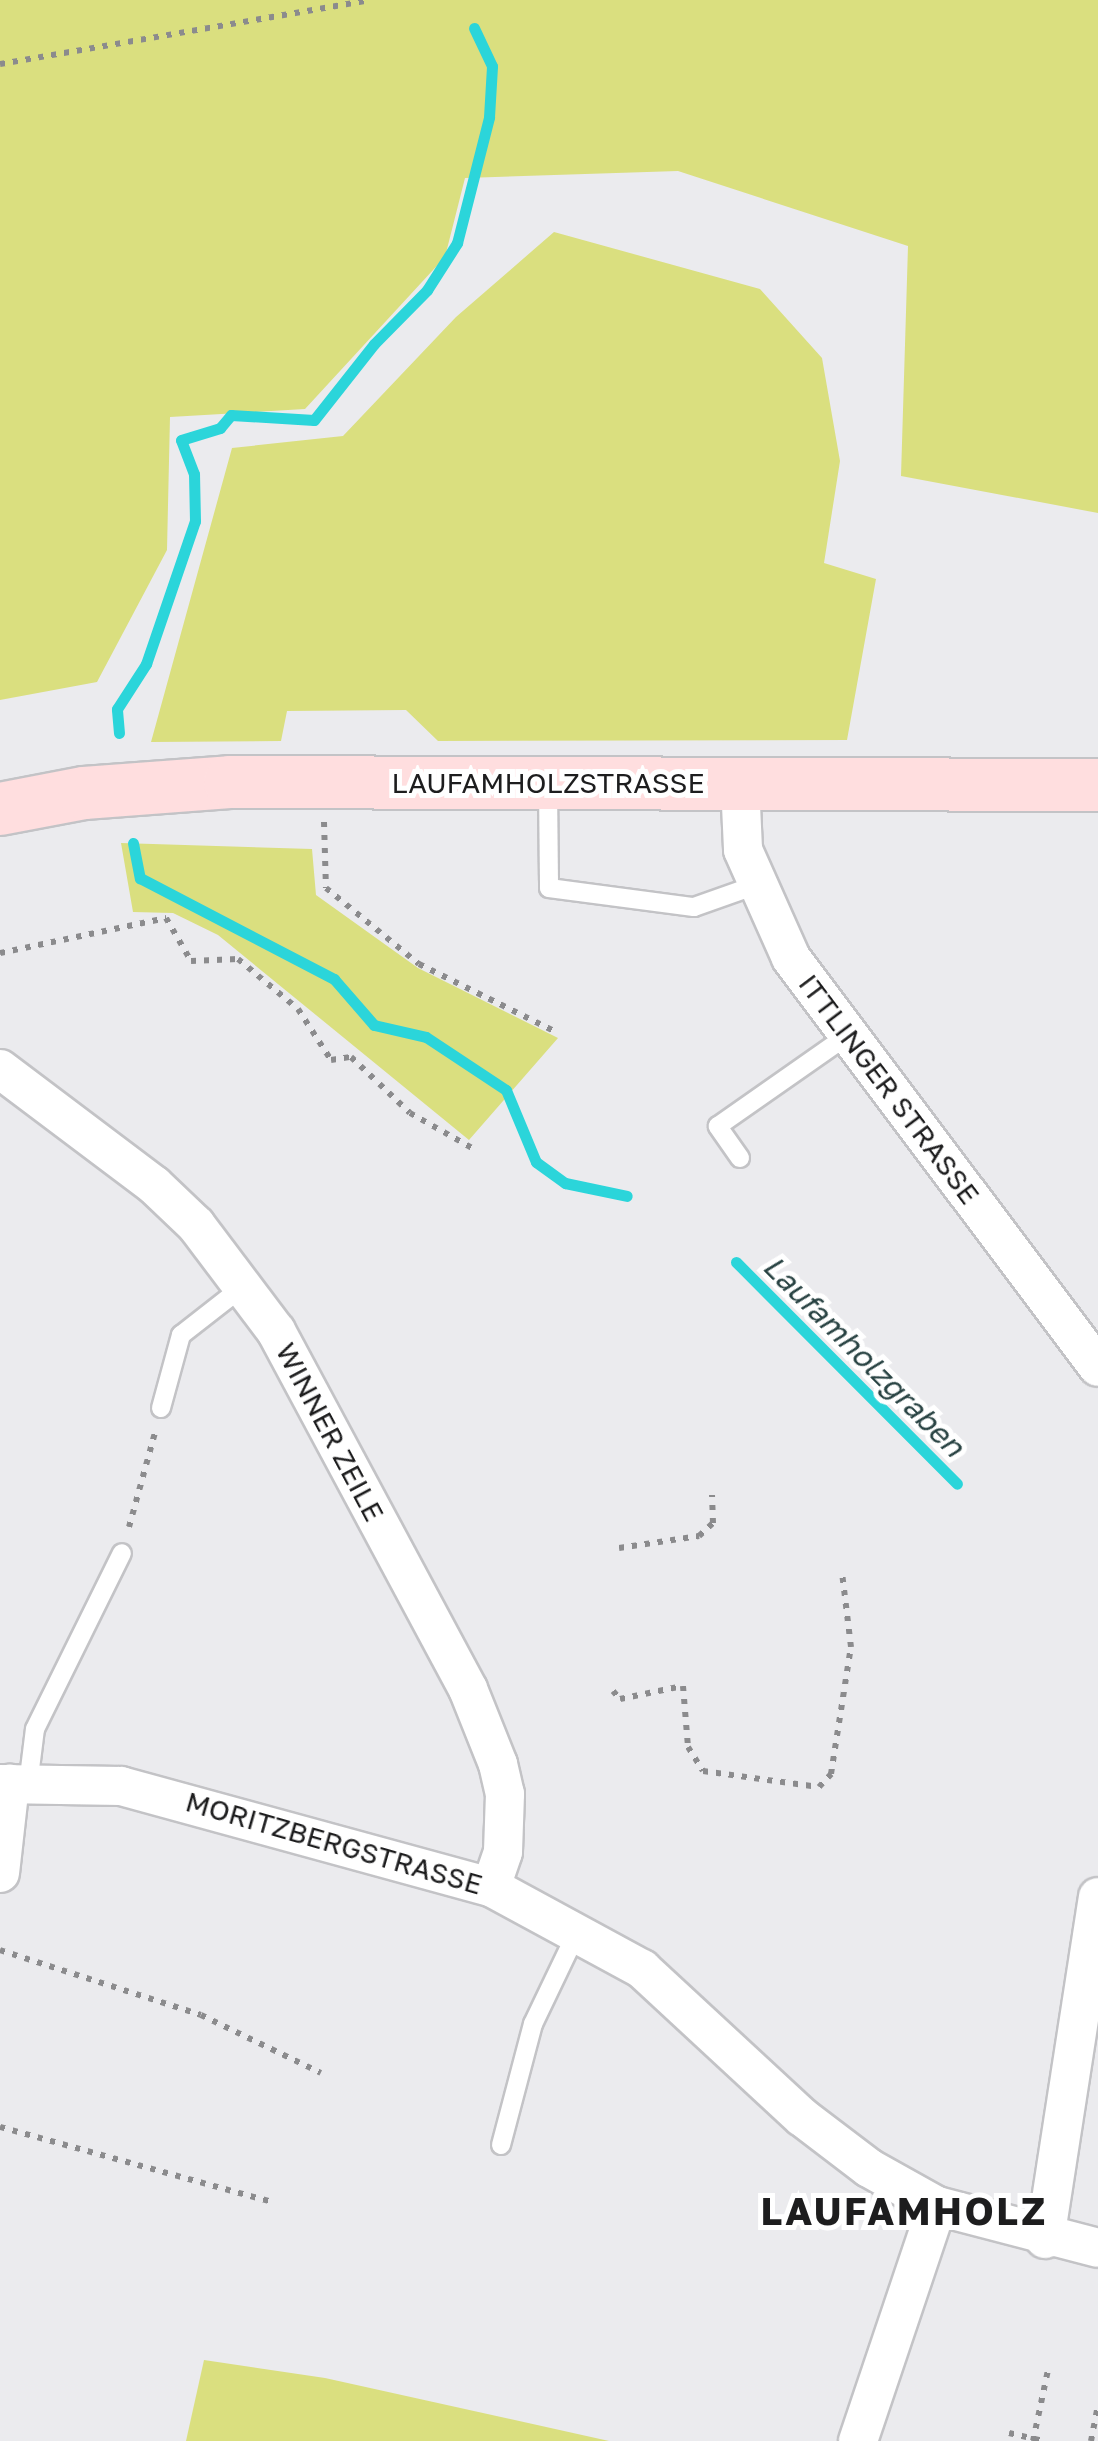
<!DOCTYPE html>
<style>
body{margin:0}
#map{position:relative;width:1098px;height:2441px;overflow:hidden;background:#ebebee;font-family:"Golos Text",sans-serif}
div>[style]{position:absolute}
.green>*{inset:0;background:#dadf7f}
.stream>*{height:11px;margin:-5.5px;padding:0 5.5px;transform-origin:5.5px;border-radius:5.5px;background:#2bd5da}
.path>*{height:6px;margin-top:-3px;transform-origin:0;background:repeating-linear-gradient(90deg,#8b8b8d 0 5px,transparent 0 13px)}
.roads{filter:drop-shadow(2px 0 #c3c3c6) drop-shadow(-2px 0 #c3c3c6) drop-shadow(0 2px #c3c3c6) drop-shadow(0 -2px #c3c3c6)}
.lane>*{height:18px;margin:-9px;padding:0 9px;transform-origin:9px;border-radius:9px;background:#fff}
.street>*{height:38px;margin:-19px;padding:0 19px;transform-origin:19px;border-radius:19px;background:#fff}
.secondary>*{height:52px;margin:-26px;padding:0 26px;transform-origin:26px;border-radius:26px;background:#ffdedf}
span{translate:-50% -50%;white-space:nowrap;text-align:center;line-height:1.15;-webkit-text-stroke:10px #fff;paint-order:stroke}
.street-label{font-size:28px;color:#1d1d1e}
.water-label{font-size:30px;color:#284242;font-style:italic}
.district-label{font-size:38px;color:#1d1d1e;font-weight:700;letter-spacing:2.5px}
</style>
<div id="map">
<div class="green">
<div style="clip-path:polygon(0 0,1098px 0,1098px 513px,901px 476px,908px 246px,678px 171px,465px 178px,445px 257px,305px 409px,170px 417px,167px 550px,97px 682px,0 700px)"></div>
<div style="clip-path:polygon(554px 232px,760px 289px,822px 358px,840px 461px,824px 563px,876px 579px,847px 740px,438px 741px,406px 710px,287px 711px,281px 741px,151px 742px,232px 448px,343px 436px,456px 317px)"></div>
<div style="clip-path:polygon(121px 843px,312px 849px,316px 895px,418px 968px,558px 1038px,469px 1140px,218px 935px,173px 913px,133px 912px)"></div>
<div style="clip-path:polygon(204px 2360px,325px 2378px,609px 2441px,186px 2441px)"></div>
</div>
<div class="stream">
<div style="left:119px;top:733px;width:24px;rotate:-95deg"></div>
<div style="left:117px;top:709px;width:54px;rotate:-57.2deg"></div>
<div style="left:146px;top:664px;width:151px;rotate:-71.1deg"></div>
<div style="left:195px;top:521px;width:47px;rotate:-91.2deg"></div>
<div style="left:194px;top:474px;width:36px;rotate:-111deg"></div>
<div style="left:181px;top:440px;width:41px;rotate:-17.1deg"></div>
<div style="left:220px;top:428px;width:17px;rotate:-50deg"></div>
<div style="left:231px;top:415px;width:83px;rotate:3.4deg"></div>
<div style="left:314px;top:420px;width:97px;rotate:-51.7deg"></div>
<div style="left:374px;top:344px;width:76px;rotate:-45.5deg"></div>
<div style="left:427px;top:290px;width:56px;rotate:-57.4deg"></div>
<div style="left:457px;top:243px;width:130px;rotate:-75.7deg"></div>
<div style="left:489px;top:117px;width:51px;rotate:-86.6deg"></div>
<div style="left:492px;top:66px;width:42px;rotate:-115.3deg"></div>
<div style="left:133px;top:843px;width:36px;rotate:79deg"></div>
<div style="left:140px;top:878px;width:219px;rotate:27.5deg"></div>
<div style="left:334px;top:979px;width:61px;rotate:49deg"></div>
<div style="left:374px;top:1025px;width:53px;rotate:13deg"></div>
<div style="left:426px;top:1037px;width:96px;rotate:33.5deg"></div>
<div style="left:506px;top:1090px;width:78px;rotate:67.4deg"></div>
<div style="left:536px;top:1162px;width:36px;rotate:36deg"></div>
<div style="left:565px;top:1183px;width:63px;rotate:11.8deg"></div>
<div style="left:736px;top:1262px;width:313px;rotate:45.1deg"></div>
</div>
<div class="path">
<div style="left:0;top:64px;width:376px;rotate:-9.8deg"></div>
<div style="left:324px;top:822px;width:66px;rotate:88.3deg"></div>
<div style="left:326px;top:888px;width:120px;rotate:39.3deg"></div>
<div style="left:419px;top:964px;width:153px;rotate:26.4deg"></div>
<div style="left:0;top:953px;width:170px;rotate:-11.9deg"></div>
<div style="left:166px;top:918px;width:50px;rotate:59.8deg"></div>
<div style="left:191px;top:961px;width:47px;rotate:-2.4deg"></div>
<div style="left:238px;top:959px;width:78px;rotate:39.8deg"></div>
<div style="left:298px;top:1009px;width:61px;rotate:57.1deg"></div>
<div style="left:331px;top:1060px;width:20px;rotate:-9deg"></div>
<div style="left:351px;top:1057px;width:81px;rotate:43.5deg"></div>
<div style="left:410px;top:1113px;width:73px;rotate:29.4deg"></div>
<div style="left:129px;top:1527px;width:102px;rotate:-74.6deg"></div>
<div style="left:619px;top:1548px;width:81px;rotate:-8.5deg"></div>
<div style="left:699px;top:1536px;width:19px;rotate:-43deg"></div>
<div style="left:713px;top:1523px;width:28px;rotate:-92deg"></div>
<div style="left:613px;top:1691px;width:11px;rotate:49deg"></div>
<div style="left:620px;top:1699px;width:64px;rotate:-11.7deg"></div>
<div style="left:683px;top:1686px;width:61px;rotate:85.3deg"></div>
<div style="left:688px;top:1747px;width:28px;rotate:58deg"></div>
<div style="left:703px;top:1771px;width:117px;rotate:7.9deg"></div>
<div style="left:819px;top:1787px;width:18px;rotate:-47deg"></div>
<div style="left:831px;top:1774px;width:129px;rotate:-81.1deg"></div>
<div style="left:851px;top:1647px;width:75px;rotate:-96.9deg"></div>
<div style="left:0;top:1950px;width:211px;rotate:17.9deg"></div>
<div style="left:201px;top:2015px;width:133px;rotate:25.8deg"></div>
<div style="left:0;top:2127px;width:285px;rotate:15.4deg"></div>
<div style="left:1009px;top:2433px;width:35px;rotate:13deg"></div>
<div style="left:1033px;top:2441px;width:73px;rotate:-78.1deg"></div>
<div style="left:1091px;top:2441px;width:36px;rotate:-79deg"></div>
</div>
<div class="roads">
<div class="lane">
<div style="left:548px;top:788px;width:100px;rotate:89.4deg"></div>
<div style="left:549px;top:888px;width:146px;rotate:7.5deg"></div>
<div style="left:694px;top:907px;width:66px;rotate:-19.5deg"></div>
<div style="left:740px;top:1158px;width:39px;rotate:-125deg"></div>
<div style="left:718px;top:1126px;width:159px;rotate:-35deg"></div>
<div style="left:161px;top:1408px;width:76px;rotate:-74.7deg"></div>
<div style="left:181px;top:1335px;width:81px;rotate:-38deg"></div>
<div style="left:28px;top:1785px;width:56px;rotate:-82.9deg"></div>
<div style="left:35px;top:1729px;width:196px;rotate:-63.7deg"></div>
<div style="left:501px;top:2145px;width:125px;rotate:-75.2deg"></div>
<div style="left:533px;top:2024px;width:102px;rotate:-64.4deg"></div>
</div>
<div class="street">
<div style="left:740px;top:783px;width:67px;rotate:87.4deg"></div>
<div style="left:743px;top:850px;width:118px;rotate:66deg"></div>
<div style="left:791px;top:958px;width:511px;rotate:53.11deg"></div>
<div style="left:0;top:1069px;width:193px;rotate:37deg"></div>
<div style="left:154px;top:1185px;width:58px;rotate:43.6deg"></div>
<div style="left:196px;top:1225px;width:133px;rotate:53deg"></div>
<div style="left:276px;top:1331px;width:406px;rotate:61.8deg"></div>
<div style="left:468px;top:1689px;width:81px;rotate:68.2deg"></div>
<div style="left:498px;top:1764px;width:31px;rotate:77deg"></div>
<div style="left:505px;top:1794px;width:58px;rotate:92deg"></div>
<div style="left:503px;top:1852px;width:37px;rotate:109deg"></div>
<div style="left:0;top:1784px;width:121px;rotate:0.9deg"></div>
<div style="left:121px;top:1786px;width:384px;rotate:15.3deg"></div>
<div style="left:491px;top:1887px;width:172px;rotate:28.5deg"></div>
<div style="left:642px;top:1969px;width:218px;rotate:42.8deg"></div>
<div style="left:802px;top:2117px;width:84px;rotate:37.3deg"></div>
<div style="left:869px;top:2168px;width:78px;rotate:29.2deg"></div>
<div style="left:937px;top:2206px;width:166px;rotate:14.6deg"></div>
<div style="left:0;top:1873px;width:90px;rotate:-83.6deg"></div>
<div style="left:1045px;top:2239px;width:346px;rotate:-81.2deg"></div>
<div style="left:858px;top:2441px;width:248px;rotate:-71.4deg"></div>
</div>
<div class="secondary">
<div style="left:0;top:809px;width:86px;rotate:-10.8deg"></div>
<div style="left:84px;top:793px;width:146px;rotate:-4.3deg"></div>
<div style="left:230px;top:782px;width:868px;rotate:0.2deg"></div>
</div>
</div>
<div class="street-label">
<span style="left:548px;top:783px">LAUFAMHOLZSTRASSE</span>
<span style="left:889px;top:1089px;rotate:53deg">ITTLINGER STRASSE</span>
<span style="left:330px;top:1432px;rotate:62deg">WINNER ZEILE</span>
<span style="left:334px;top:1843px;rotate:16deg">MORITZBERGSTRASSE</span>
</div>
<div class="water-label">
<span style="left:864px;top:1356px;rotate:45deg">Laufamholzgraben</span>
</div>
<div class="district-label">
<span style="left:904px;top:2211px">LAUFAMHOLZ</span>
</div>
</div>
